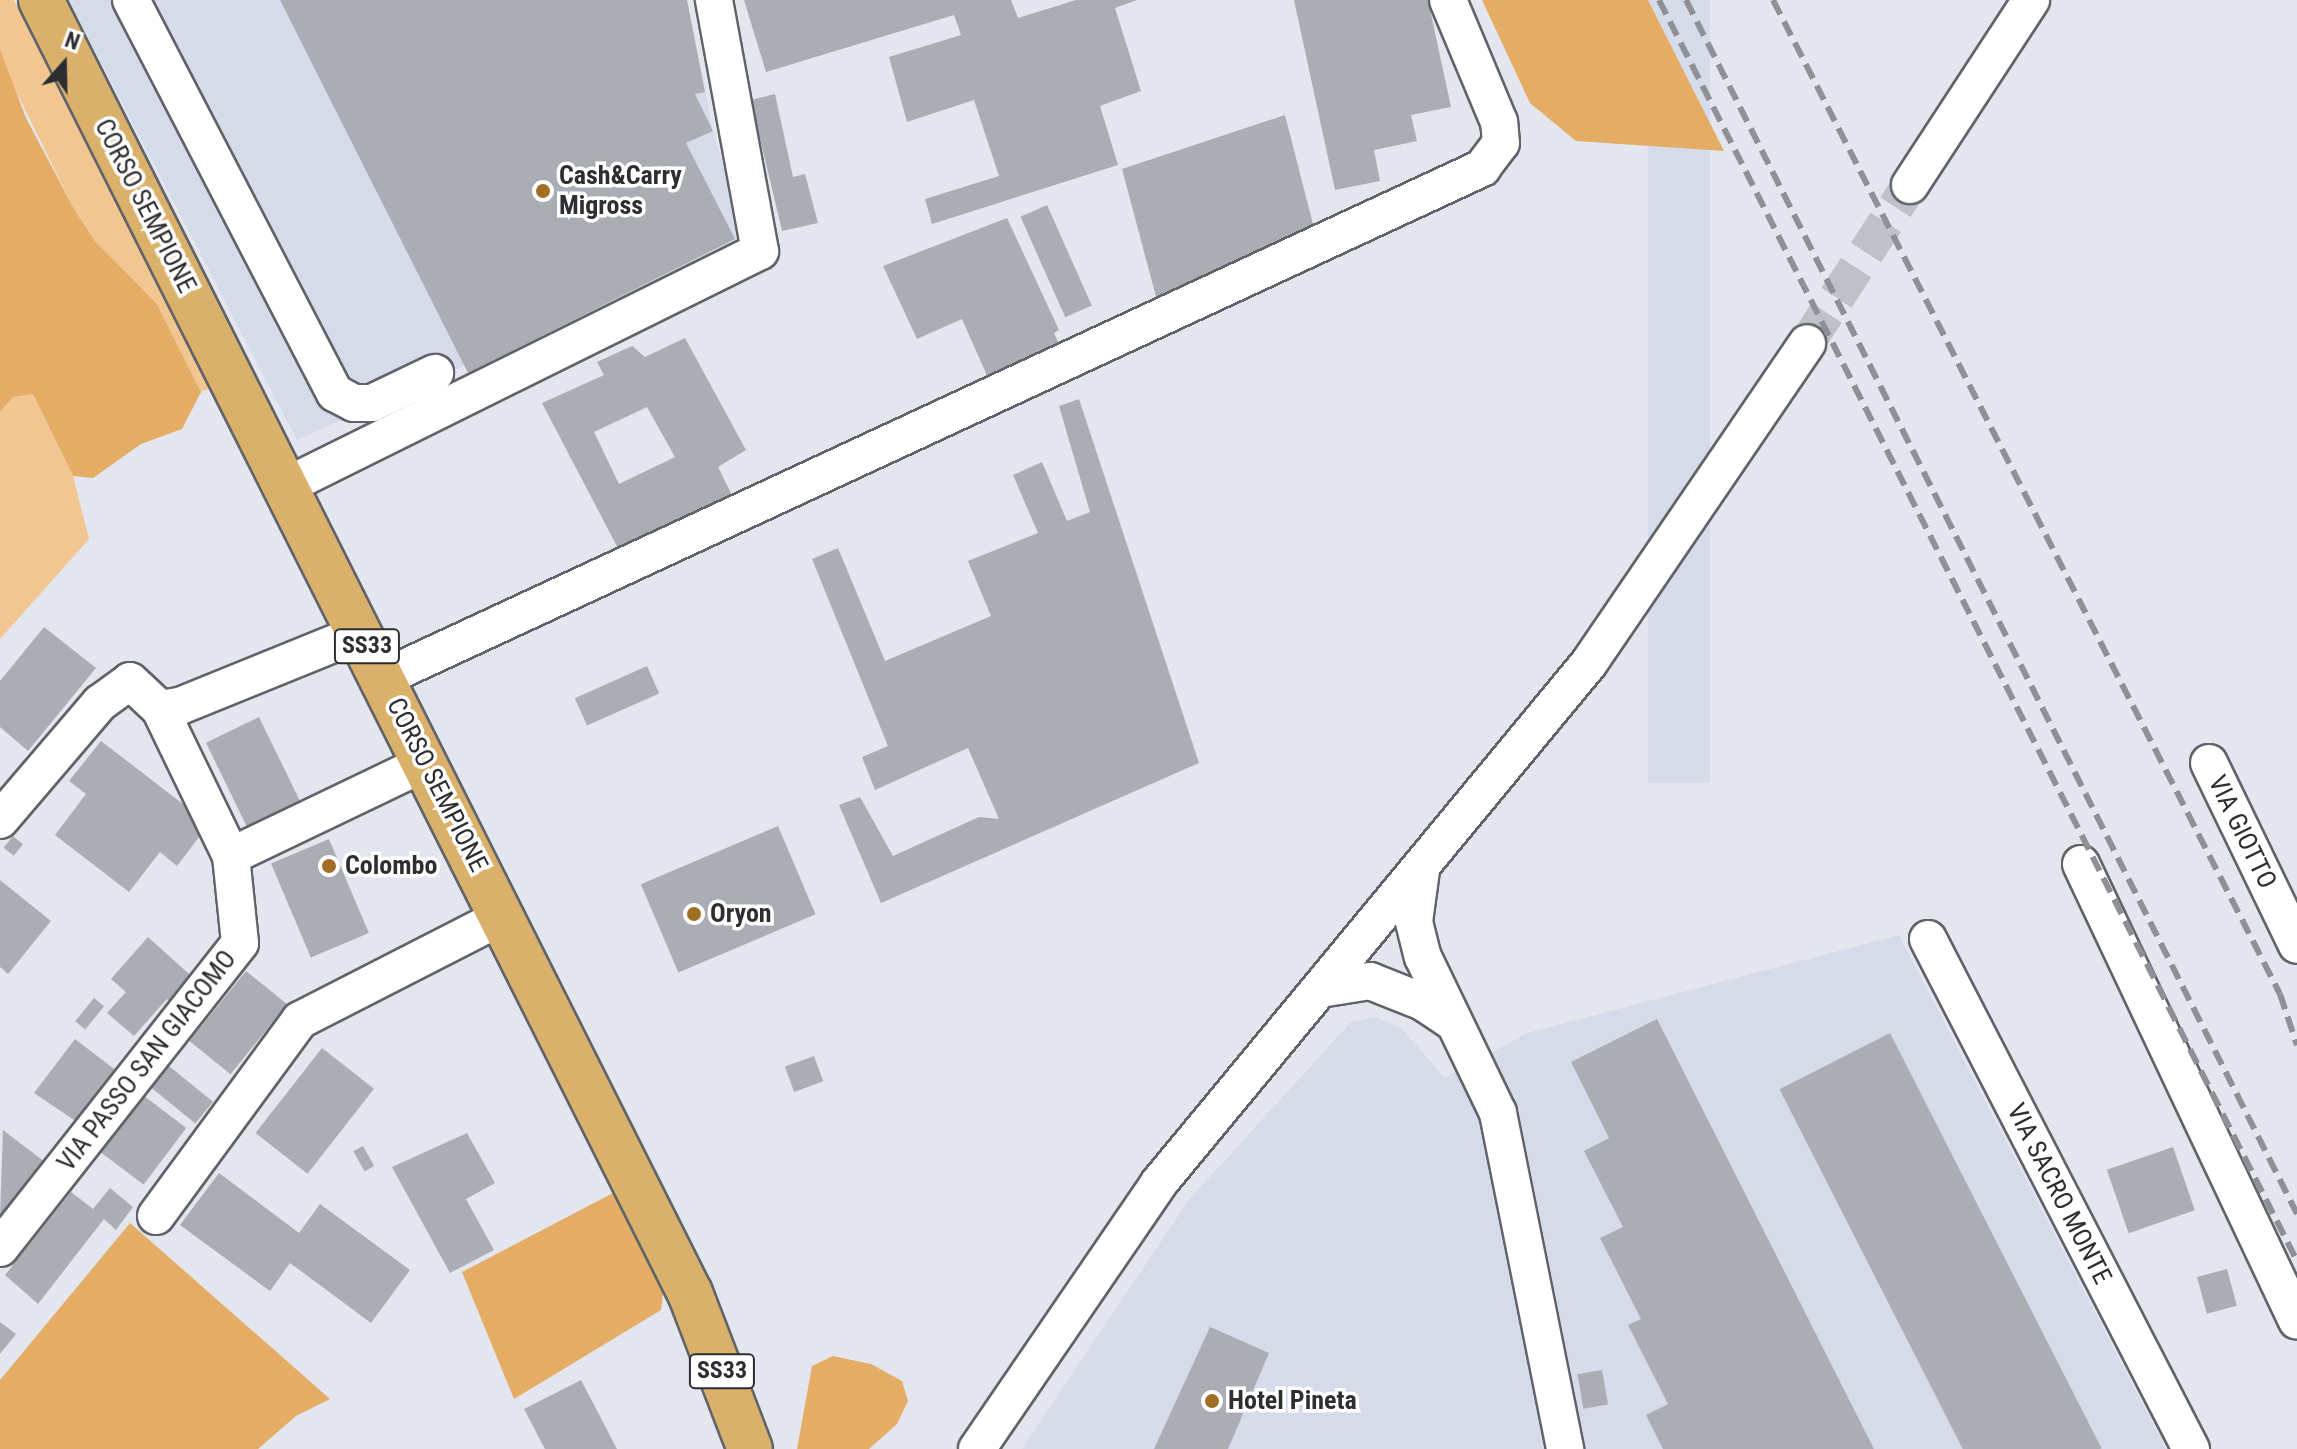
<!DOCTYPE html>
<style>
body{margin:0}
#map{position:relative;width:2297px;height:1449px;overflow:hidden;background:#e3e6ee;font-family:"Roboto Condensed",sans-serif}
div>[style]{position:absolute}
.built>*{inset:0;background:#d6dbea;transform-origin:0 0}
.green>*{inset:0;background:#f2c691}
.forest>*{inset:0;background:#e4ac65}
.building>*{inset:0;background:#abadb4;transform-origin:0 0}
.minor-tunnel>*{height:36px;margin-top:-18px;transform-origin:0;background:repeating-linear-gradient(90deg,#bfc1c8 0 36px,transparent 0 54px)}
.roads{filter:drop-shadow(2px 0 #606369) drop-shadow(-2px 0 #606369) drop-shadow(0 2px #606369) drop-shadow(0 -2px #606369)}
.minor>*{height:36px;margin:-18px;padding:0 18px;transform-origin:18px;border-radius:18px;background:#fff}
.major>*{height:44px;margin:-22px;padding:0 22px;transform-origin:22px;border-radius:22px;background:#dab16b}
.rail>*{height:6px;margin-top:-3px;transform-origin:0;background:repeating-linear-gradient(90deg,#8e9095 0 16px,transparent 0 24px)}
.dots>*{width:22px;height:22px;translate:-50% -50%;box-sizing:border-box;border:4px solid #fff;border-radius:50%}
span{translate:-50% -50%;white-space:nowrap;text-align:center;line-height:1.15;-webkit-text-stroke:7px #fff;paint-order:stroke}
.shield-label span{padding:2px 6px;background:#fff;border:2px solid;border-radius:6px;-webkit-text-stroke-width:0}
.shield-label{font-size:24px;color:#2d2e31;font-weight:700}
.poi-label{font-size:26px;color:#2d2e31;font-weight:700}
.left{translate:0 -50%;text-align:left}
.street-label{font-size:26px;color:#2d2e31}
.north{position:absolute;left:24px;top:24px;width:80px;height:80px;-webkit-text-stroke:6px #fff;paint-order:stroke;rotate:20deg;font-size:22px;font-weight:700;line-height:32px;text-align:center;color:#2d2e31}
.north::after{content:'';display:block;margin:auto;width:28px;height:36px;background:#2d2e31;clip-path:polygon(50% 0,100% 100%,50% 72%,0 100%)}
</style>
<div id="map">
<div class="built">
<div style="clip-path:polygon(69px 0,687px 0,713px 131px,746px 241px,297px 440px)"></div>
<div style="left:1648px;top:0;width:62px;height:783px"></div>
<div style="clip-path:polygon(1899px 935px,2166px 1449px,1022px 1449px,1188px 1201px,1351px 1022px,1376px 1017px,1401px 1028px,1445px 1078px,1527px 1033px)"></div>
</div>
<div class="green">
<div style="clip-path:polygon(0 0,14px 0,211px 388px,201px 392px,157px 304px,95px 241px,74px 209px,13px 85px,0 49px)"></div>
<div style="clip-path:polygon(33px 394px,73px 476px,89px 539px,0 639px,0 412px,13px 397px)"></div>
</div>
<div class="forest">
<div style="clip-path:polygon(1482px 0,1648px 0,1724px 151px,1576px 141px,1530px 103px)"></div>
<div style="clip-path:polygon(0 49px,26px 118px,74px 209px,95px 241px,157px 304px,201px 392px,182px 429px,141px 444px,93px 478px,73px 476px,33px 394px,13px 397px,0 412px)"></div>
<div style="clip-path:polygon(613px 1193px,663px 1293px,661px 1310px,514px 1399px,462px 1272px)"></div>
<div style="clip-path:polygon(130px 1223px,330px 1399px,296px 1416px,258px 1449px,0 1449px,0 1380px)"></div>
<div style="clip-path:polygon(833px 1356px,871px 1364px,902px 1381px,908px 1401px,897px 1424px,869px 1449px,797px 1449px,812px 1366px)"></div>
</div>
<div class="building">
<div style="clip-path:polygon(280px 0,687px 0,705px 92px,695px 94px,713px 131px,686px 143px,735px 239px,468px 373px)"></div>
<div style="clip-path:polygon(744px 0,1011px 0,1018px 18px,1076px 0,1137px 0,1115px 8px,1141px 91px,1100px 106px,1118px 165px,932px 224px,925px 199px,999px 176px,974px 100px,907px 122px,889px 57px,961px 35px,954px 15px,766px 72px)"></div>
<div style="clip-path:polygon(1294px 0,1428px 0,1451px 107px,1411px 115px,1417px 141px,1374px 150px,1380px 181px,1335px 190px)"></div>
<div style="clip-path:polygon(775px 94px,793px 177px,805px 174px,818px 223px,782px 231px,751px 100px)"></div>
<div style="clip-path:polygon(1285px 115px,1316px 236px,1159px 308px,1122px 169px)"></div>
<div style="left:1047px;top:205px;width:110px;height:29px;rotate:66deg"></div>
<div style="clip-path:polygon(1007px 218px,1059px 330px,1054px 333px,1064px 355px,992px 387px,962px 319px,917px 339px,883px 266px)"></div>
<div style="clip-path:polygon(evenodd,685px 338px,746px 450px,718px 467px,736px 503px,622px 556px,542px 403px,604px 375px,597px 362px,632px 346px,645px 357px,685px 338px,647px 407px,675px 457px,619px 484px,594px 432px,647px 407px)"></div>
<div style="clip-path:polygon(1079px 399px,1199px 763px,881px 903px,839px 805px,860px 797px,893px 856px,979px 817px,999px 819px,968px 748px,875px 790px,862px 757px,888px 746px,812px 559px,838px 548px,885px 661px,991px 616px,968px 561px,1038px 533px,1013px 475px,1042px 462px,1067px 521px,1090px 512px,1059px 406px)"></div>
<div style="clip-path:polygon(44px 627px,96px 668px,28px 751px,0 727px,0 681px)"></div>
<div style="left:647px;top:666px;width:30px;height:79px;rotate:66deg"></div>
<div style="left:259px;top:717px;width:94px;height:59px;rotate:64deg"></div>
<div style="clip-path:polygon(101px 741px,209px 824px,177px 866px,160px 852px,129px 892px,55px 835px,86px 794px,69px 781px)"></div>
<div style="left:778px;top:826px;width:96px;height:149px;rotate:67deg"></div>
<div style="left:13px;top:836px;width:13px;height:15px;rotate:39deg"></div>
<div style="left:329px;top:839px;width:102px;height:63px;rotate:67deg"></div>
<div style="clip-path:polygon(0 880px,51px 921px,8px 974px,0 967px)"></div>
<div style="clip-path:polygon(148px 937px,198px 982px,175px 1007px,167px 999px,134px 1036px,107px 1013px,126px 992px,111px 979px)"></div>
<div style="left:246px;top:971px;width:53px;height:90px;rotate:39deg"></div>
<div style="left:94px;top:998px;width:13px;height:30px;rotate:39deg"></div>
<div style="clip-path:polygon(1657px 1019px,1874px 1449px,1663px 1449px,1646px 1415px,1668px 1404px,1628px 1325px,1641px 1319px,1600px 1238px,1623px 1227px,1584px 1151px,1609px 1138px,1571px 1062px)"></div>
<div style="left:1890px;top:1033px;width:466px;height:124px;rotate:63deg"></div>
<div style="clip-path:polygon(75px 1039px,122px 1075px,77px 1122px,34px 1093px)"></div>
<div style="left:322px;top:1048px;width:66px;height:108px;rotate:38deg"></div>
<div style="left:814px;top:1056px;width:27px;height:31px;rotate:70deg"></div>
<div style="left:164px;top:1062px;width:63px;height:28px;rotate:39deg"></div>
<div style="left:140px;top:1093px;width:58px;height:71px;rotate:37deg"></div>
<div style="clip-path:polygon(3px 1130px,50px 1166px,6px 1222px,0 1217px)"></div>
<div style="clip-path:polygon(467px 1133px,495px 1183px,466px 1199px,494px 1250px,450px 1273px,392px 1167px)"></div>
<div style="left:363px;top:1146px;width:23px;height:11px;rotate:61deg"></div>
<div style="left:2173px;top:1147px;width:67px;height:70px;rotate:71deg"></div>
<div style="clip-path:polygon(219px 1173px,299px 1233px,320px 1204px,410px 1270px,371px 1323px,290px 1263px,270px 1291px,180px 1225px)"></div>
<div style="clip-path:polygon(110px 1188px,133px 1207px,116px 1230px,104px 1219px,38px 1304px,5px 1275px,71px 1192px,93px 1209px)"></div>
<div style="left:2227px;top:1269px;width:38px;height:31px;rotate:75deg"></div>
<div style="clip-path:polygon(0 1322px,16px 1334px,0 1354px)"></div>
<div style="clip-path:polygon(1210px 1327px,1269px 1353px,1228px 1449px,1154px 1449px)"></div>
<div style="left:1602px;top:1370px;width:35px;height:25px;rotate:80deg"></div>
<div style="clip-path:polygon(581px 1380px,617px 1449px,545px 1449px,524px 1409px)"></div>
</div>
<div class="minor-tunnel">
<div style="left:1807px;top:343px;width:189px;rotate:-56.9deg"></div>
</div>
<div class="roads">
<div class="minor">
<div style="left:131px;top:0;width:443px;rotate:62.6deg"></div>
<div style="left:335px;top:393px;width:21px;rotate:28deg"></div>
<div style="left:354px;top:403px;width:18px"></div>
<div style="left:372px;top:403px;width:70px;rotate:-25.5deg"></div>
<div style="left:1910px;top:185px;width:221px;rotate:-56.8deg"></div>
<div style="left:286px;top:486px;width:529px;rotate:-26.37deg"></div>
<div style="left:760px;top:251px;width:255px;rotate:-100.4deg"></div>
<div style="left:383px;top:678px;width:1212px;rotate:-24.89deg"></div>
<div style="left:1482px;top:168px;width:31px;rotate:-53deg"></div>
<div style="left:1501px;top:143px;width:21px;rotate:-95deg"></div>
<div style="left:1499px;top:122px;width:132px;rotate:-112.7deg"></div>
<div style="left:2209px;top:763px;width:202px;rotate:64.2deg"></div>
<div style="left:0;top:820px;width:154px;rotate:-49.5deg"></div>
<div style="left:100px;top:703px;width:37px;rotate:-36deg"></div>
<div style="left:130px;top:681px;width:41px;rotate:43deg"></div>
<div style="left:160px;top:709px;width:20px;rotate:-9deg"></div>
<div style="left:180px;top:706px;width:194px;rotate:-22.1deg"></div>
<div style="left:231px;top:856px;width:215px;rotate:-25.6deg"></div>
<div style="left:2081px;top:864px;width:505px;rotate:64.7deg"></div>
<div style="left:1421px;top:870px;width:52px;rotate:97.7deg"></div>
<div style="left:1414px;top:922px;width:36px;rotate:76deg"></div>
<div style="left:1423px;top:957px;width:173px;rotate:64.3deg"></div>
<div style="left:1498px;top:1113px;width:343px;rotate:78.7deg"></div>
<div style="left:1928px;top:939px;width:574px;rotate:62.72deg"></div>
<div style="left:1320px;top:989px;width:51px;rotate:-9.1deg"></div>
<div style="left:1370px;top:981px;width:57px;rotate:21.6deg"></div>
<div style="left:1423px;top:1002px;width:37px;rotate:34deg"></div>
<div style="left:156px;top:1216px;width:243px;rotate:-53.7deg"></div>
<div style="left:300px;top:1020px;width:228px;rotate:-27.1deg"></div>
<div style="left:0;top:1248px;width:388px;rotate:-51.8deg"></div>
<div style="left:240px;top:943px;width:87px;rotate:-95.9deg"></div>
<div style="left:231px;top:856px;width:163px;rotate:-115.8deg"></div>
<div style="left:977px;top:1449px;width:322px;rotate:-55.6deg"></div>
<div style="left:1159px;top:1183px;width:675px;rotate:-50.41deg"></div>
<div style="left:1589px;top:663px;width:387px;rotate:-55.7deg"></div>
</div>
<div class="major">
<div style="left:41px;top:0;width:1447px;rotate:63.35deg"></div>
<div style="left:690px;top:1293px;width:167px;rotate:69deg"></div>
</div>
</div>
<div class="rail">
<div style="left:1659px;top:0;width:1413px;rotate:63.16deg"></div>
<div style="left:1686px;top:0;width:1359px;rotate:63.28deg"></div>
<div style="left:1773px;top:0;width:1116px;rotate:62.98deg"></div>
<div style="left:2280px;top:994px;width:54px;rotate:71.6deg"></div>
</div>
<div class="dots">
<div style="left:543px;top:191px;background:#a26e26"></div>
<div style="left:329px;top:866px;background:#a26e26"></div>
<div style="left:694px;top:914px;background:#a26e26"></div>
<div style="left:1212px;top:1401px;background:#a26e26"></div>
</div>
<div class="shield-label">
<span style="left:367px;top:646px">SS33</span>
<span style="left:722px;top:1371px">SS33</span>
</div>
<div class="poi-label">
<span class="left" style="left:559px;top:191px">Cash&amp;Carry<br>Migross</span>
<span class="left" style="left:345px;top:866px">Colombo</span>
<span class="left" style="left:710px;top:914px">Oryon</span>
<span class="left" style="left:1228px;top:1401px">Hotel Pineta</span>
</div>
<div class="street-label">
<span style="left:145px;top:206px;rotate:63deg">CORSO SEMPIONE</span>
<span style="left:437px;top:785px;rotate:63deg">CORSO SEMPIONE</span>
<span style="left:2242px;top:832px;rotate:64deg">VIA GIOTTO</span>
<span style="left:147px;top:1061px;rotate:-52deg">VIA PASSO SAN GIACOMO</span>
<span style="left:2059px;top:1194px;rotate:63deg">VIA SACRO MONTE</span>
</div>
<div class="north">N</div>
</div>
